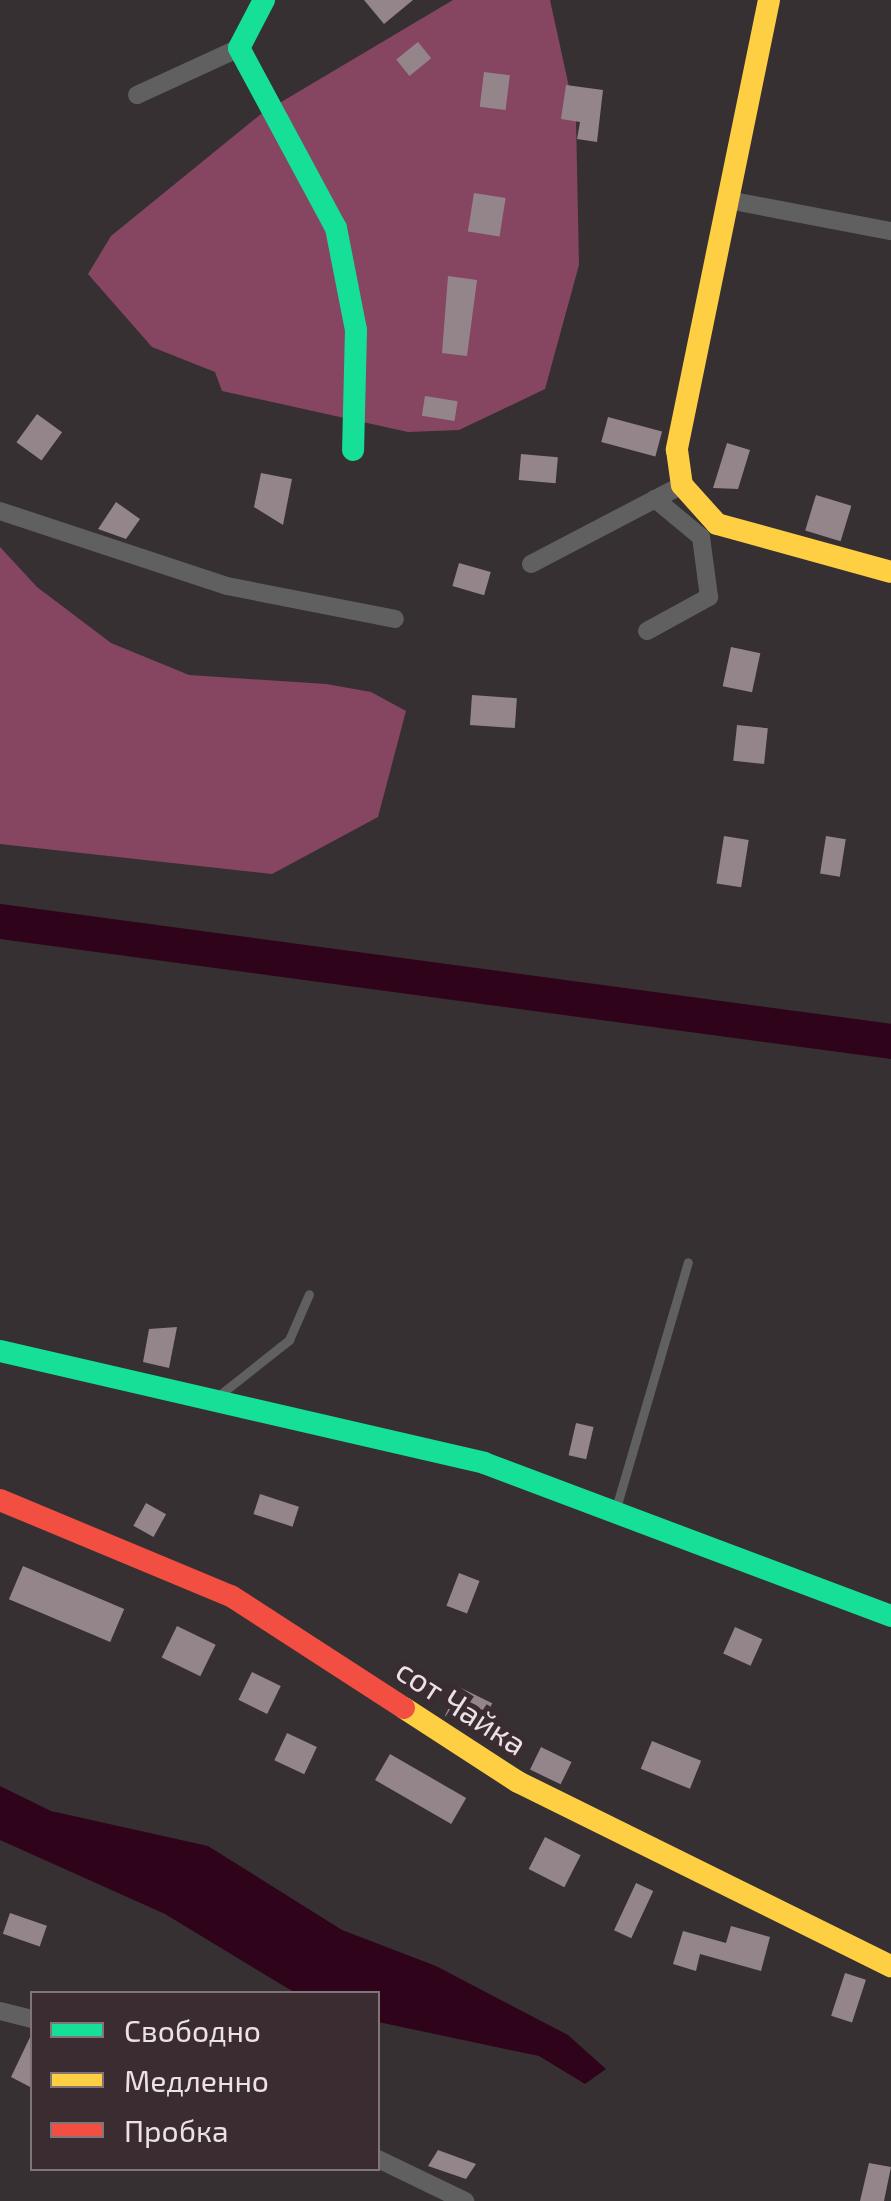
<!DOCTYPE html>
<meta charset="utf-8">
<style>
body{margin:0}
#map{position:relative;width:891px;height:2201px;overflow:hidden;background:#363032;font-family:"Exo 2",sans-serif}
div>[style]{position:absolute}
.forest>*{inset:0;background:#864662}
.water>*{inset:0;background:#2f041a}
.river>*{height:35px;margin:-17.5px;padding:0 17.5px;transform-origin:17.5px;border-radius:17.5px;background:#2f041a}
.building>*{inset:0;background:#94858b;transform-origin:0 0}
.lane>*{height:9px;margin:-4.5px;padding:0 4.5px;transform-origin:4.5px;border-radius:4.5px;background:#606061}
.street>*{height:18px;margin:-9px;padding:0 9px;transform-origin:9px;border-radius:9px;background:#606061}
.fast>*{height:22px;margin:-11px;padding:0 11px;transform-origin:11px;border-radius:11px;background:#16e098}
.slow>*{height:22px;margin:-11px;padding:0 11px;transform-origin:11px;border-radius:11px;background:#ffcf43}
.jam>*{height:22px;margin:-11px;padding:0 11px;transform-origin:11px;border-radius:11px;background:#f24e42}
span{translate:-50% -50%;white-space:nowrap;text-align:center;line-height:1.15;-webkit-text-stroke:10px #3a2c31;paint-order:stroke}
.street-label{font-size:32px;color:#ebe2e5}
.legend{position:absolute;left:30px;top:1991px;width:350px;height:180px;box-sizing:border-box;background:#3a2c31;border:2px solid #817579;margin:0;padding:12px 18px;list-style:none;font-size:30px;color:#ebe2e5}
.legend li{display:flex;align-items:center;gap:20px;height:50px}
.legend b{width:50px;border:2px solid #817579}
</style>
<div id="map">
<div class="forest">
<div style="clip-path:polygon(453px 0,550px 0,576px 119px,579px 265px,545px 389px,459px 430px,408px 432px,222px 391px,215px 372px,152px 347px,88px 274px,111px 236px,261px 114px)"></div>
<div style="clip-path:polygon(0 547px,37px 587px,111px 643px,189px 675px,326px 684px,371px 692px,406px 711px,378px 817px,272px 874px,0 844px)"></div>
</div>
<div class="water">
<div style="clip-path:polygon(0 1786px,51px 1811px,208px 1846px,342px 1930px,436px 1966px,568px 2035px,606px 2069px,585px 2084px,539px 2056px,378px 2022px,378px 1994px,292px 1991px,165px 1914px,0 1840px)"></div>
</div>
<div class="river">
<div style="left:0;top:921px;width:899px;rotate:7.67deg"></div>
</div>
<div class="building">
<div style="clip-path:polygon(364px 0,413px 0,384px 24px)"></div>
<div style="left:418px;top:42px;width:21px;height:28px;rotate:51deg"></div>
<div style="left:484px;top:72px;width:26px;height:35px;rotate:7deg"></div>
<div style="clip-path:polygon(566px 85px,603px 90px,597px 142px,577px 139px,580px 122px,561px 119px)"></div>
<div style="left:474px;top:193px;width:32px;height:39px;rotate:9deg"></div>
<div style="clip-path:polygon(448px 276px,477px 280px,467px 356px,442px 353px)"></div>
<div style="left:425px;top:396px;width:33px;height:20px;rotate:9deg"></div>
<div style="left:37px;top:414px;width:31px;height:35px;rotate:36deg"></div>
<div style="left:608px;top:417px;width:56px;height:26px;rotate:15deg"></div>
<div style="clip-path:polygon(727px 443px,750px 450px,738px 489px,713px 488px)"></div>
<div style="left:521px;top:454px;width:37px;height:26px;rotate:5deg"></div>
<div style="clip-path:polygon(261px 473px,292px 479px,283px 525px,254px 507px)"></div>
<div style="left:816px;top:495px;width:37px;height:37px;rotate:17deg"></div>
<div style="clip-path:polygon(116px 502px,140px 519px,126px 539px,98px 529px)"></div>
<div style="left:459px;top:563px;width:33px;height:24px;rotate:16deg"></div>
<div style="left:731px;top:647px;width:30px;height:40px;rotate:12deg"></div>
<div style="left:472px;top:695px;width:45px;height:30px;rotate:4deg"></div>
<div style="left:737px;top:725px;width:31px;height:36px;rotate:6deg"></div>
<div style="left:724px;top:836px;width:25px;height:48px;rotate:9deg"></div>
<div style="left:826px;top:836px;width:20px;height:38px;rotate:9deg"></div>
<div style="clip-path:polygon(177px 1327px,169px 1368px,143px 1362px,149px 1329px)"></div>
<div style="left:576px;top:1423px;width:18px;height:33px;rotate:13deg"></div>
<div style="left:260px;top:1494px;width:41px;height:21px;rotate:18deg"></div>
<div style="left:146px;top:1503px;width:23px;height:26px;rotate:29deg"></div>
<div style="left:23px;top:1566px;width:110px;height:36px;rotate:23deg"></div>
<div style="left:459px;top:1573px;width:22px;height:35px;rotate:21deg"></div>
<div style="left:177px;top:1626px;width:43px;height:35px;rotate:26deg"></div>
<div style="left:735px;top:1627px;width:30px;height:29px;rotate:24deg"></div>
<div style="left:252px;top:1672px;width:32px;height:31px;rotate:26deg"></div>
<div style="left:459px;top:1687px;width:37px;height:32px;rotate:26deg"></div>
<div style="left:287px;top:1733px;width:33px;height:30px;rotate:25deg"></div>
<div style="left:652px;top:1741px;width:53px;height:30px;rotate:22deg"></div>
<div style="left:541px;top:1747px;width:34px;height:25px;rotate:26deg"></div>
<div style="left:390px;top:1754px;width:88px;height:30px;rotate:30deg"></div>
<div style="left:545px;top:1837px;width:40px;height:36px;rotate:27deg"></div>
<div style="left:636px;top:1883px;width:19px;height:52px;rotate:25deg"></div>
<div style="left:10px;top:1913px;width:39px;height:22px;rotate:19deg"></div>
<div style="clip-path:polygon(731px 1926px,770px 1937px,761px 1971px,700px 1954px,696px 1971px,673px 1964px,683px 1931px,726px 1943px)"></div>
<div style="left:845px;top:1973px;width:22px;height:45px;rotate:18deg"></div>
<div style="clip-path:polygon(32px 2033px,32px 2088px,11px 2077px)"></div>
<div style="clip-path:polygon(438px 2150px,476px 2164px,466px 2179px,428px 2166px)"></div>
<div style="clip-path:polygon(869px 2163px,891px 2167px,884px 2201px,860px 2201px)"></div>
</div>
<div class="lane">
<div style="left:217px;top:1397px;width:92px;rotate:-38.4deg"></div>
<div style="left:289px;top:1340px;width:50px;rotate:-66.5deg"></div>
<div style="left:616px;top:1508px;width:256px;rotate:-73.7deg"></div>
</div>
<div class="street">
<div style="left:137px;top:95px;width:112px;rotate:-24.7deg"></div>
<div style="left:728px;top:200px;width:166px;rotate:10.8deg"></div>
<div style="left:0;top:511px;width:239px;rotate:18.3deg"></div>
<div style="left:227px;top:586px;width:171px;rotate:11.1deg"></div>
<div style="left:531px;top:564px;width:170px;rotate:-27.6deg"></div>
<div style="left:647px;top:631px;width:71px;rotate:-28.7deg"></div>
<div style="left:709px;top:597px;width:61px;rotate:-97.6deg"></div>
<div style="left:701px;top:537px;width:60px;rotate:-140.4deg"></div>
<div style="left:0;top:2011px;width:33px;rotate:14deg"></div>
<div style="left:378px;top:2159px;width:97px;rotate:25.8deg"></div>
</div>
<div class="fast">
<div style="left:264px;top:0;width:54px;rotate:117.5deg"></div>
<div style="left:239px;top:48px;width:204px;rotate:61.7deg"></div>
<div style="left:336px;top:228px;width:104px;rotate:78.9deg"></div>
<div style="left:356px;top:330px;width:120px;rotate:91.4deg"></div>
<div style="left:0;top:1351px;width:497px;rotate:13deg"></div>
<div style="left:484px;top:1463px;width:435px;rotate:20.6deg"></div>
</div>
<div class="slow">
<div style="left:769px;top:0;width:459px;rotate:101.6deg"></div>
<div style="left:677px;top:450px;width:35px;rotate:82deg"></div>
<div style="left:682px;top:485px;width:52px;rotate:48.1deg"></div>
<div style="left:717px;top:524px;width:180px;rotate:15.4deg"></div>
<div style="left:404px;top:1708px;width:136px;rotate:33deg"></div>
<div style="left:518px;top:1782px;width:416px;rotate:26.3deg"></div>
</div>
<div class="jam">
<div style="left:0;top:1500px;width:250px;rotate:22.6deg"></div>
<div style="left:231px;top:1596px;width:206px;rotate:32.9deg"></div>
</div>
<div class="street-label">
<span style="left:462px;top:1706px;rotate:33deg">сот Чайка</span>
</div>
<ul class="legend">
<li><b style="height:12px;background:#16e098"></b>Свободно</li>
<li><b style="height:12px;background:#ffcf43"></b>Медленно</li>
<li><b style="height:12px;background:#f24e42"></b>Пробка</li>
</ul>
</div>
